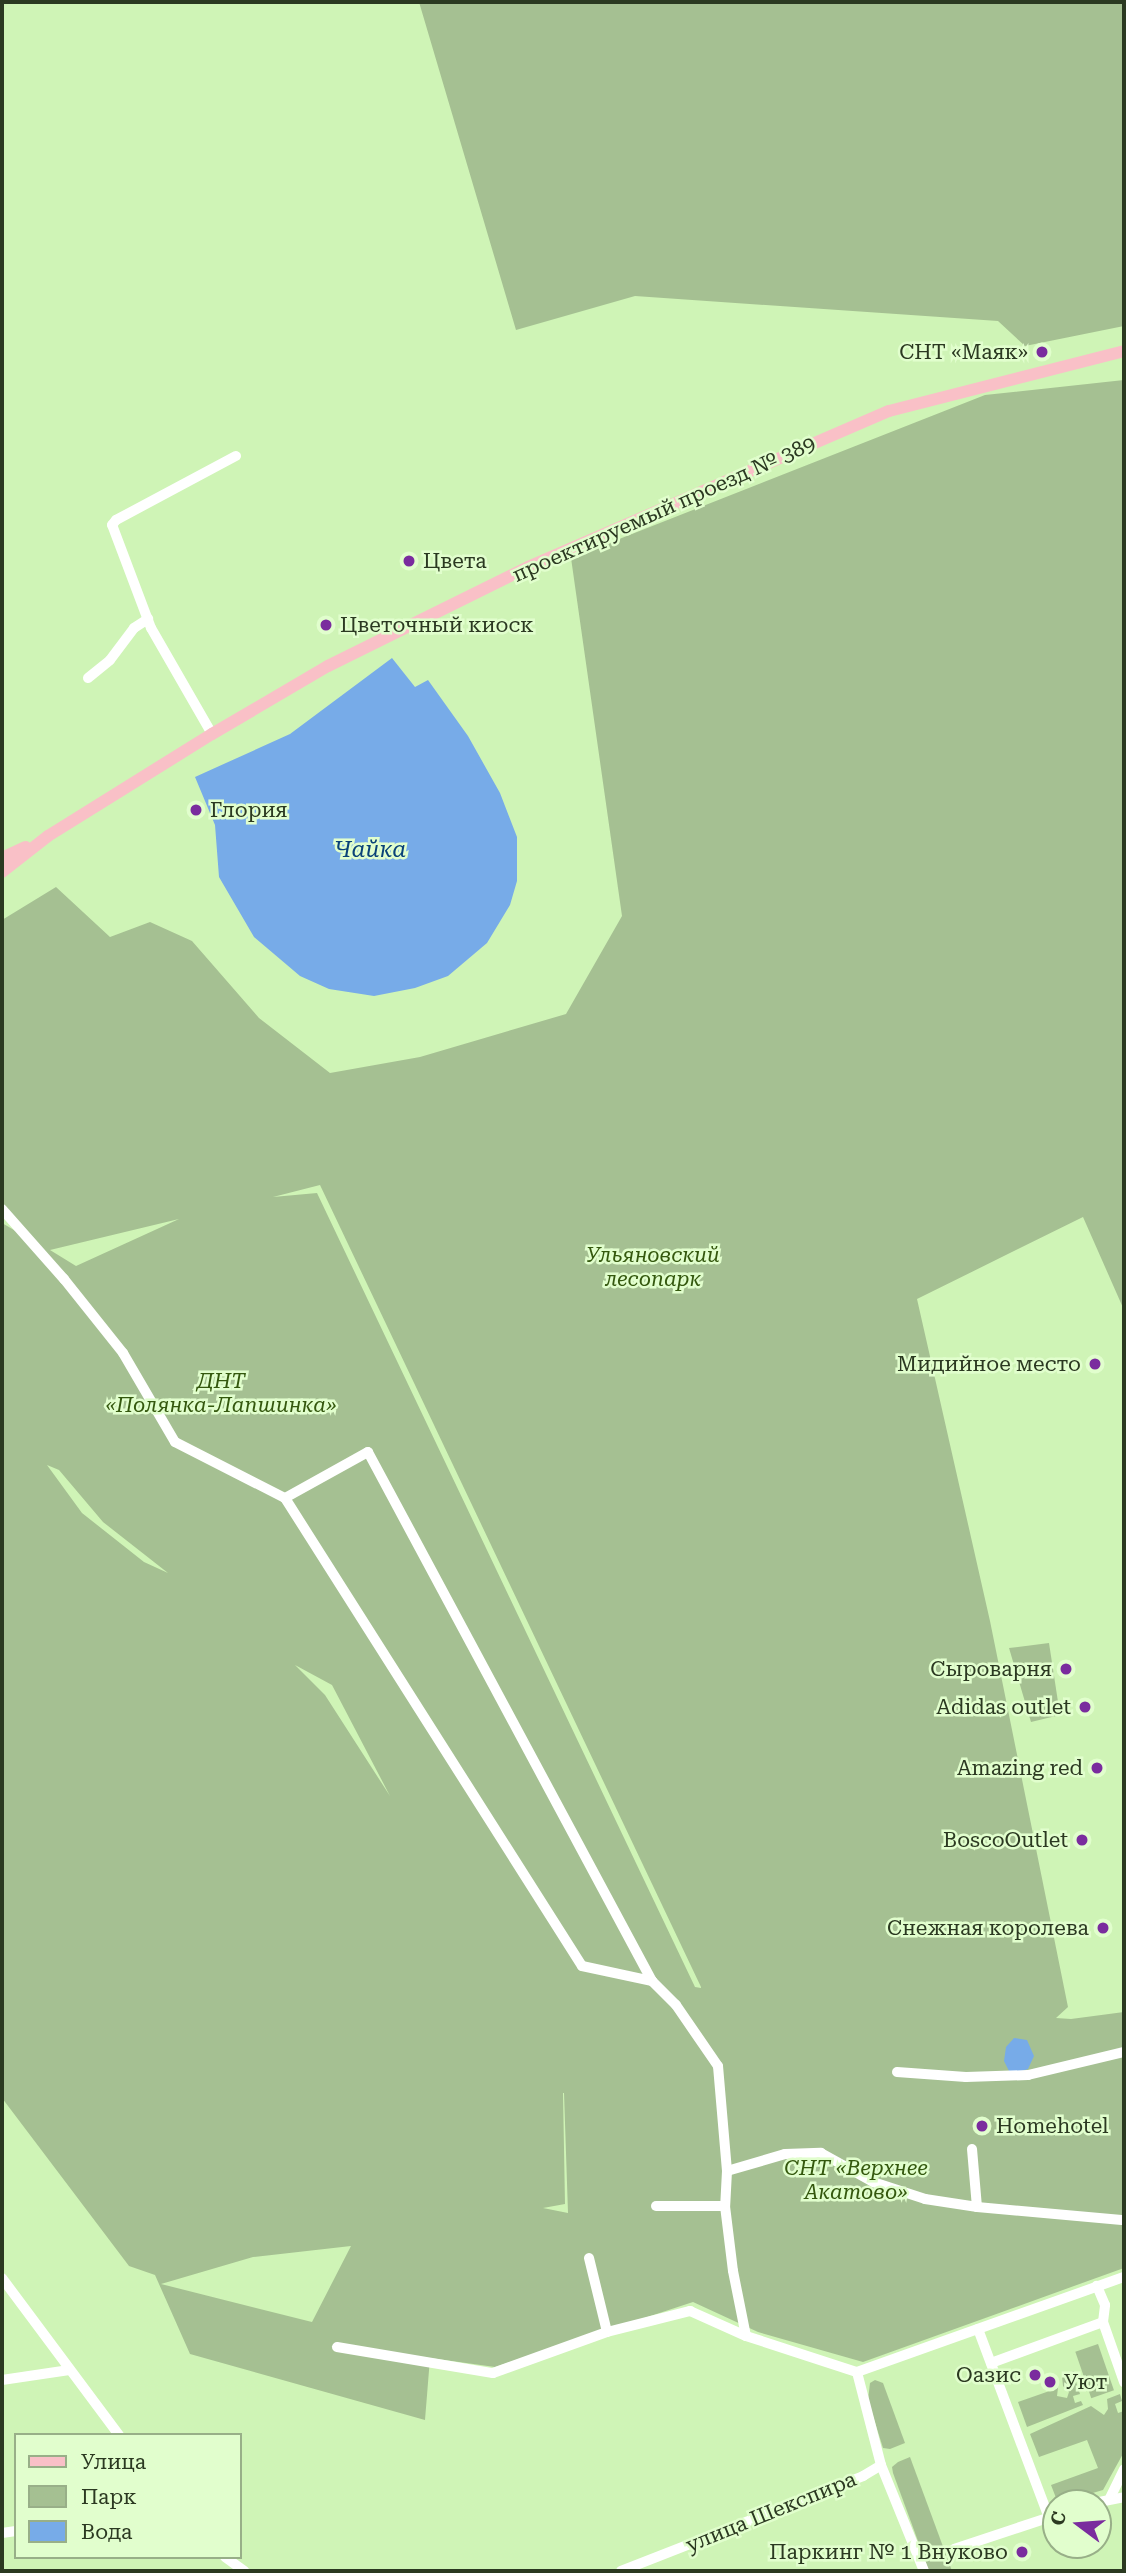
<!DOCTYPE html>
<meta charset="utf-8">
<style>
body{margin:0}
#map{position:relative;width:1126px;height:2573px;overflow:hidden;background:#cff4b6;font-family:"Roboto Serif",serif}
div>[style]{position:absolute}
.green>*{inset:0;background:#a5c092;transform-origin:0 0}
.water>*{inset:0;background:#77abe8}
.minor>*{height:10px;margin:-5px;padding:0 5px;transform-origin:5px;border-radius:5px;background:#fff}
.major>*{height:12px;margin:-6px;padding:0 6px;transform-origin:6px;border-radius:6px;background:#f9c0c7}
.dots>*{width:19px;height:19px;translate:-50% -50%;box-sizing:border-box;border:4px solid #e1fecd;border-radius:50%}
span{translate:-50% -50%;white-space:nowrap;text-align:center;line-height:1.15;-webkit-text-stroke:5px #e1fecd;paint-order:stroke}
.poi-label{font-size:21px;color:#2b3921}
.right{translate:-100% -50%;text-align:right}
.left{translate:0 -50%;text-align:left}
.street-label{font-size:21px;color:#2b3921}
.park-label{font-size:21px;color:#34580e;font-style:italic}
.water-label{font-size:23px;color:#094278;font-style:italic}
.frame{position:absolute;inset:0;border:4px solid #2b3921;pointer-events:none}
.legend{position:absolute;left:14px;top:2433px;width:228px;height:126px;box-sizing:border-box;background:#e1fecd;border:2px solid #98af88;margin:0;padding:9px 12px;list-style:none;font-size:21px;color:#2b3921}
.legend li{display:flex;align-items:center;gap:14px;height:35px}
.legend b{width:35px;border:2px solid #98af88}
.north{position:absolute;left:1042px;top:2489px;width:70px;height:70px;box-sizing:border-box;background:#e1fecd;border:2px solid #98af88;border-radius:50%;rotate:286deg;font-size:19px;font-weight:700;line-height:28px;text-align:center;color:#2b3921}
.north::after{content:'';display:block;margin:auto;width:24px;height:32px;background:#7a2c9e;clip-path:polygon(50% 0,100% 100%,50% 72%,0 100%)}
</style>
<div id="map">
<div class="green">
<div style="clip-path:polygon(419px 2px,1124px 2px,1124px 326px,1025px 346px,998px 321px,635px 296px,516px 330px)"></div>
<div style="clip-path:polygon(evenodd,1124px 380px,1124px 1310px,1083px 1217px,917px 1299px,990px 1621px,1068px 2007px,1056px 2018px,1071px 2019px,1124px 2012px,1124px 2268px,863px 2362px,758px 2332px,693px 2302px,495px 2367px,430px 2358px,425px 2420px,190px 2354px,155px 2275px,129px 2266px,2px 2098px,2px 1223px,38px 1244px,2px 1205px,2px 920px,56px 887px,110px 937px,150px 922px,192px 941px,259px 1018px,330px 1073px,420px 1057px,566px 1014px,622px 916px,571px 558px,985px 395px,1124px 380px,320px 1185px,701px 1987px,701px 1988px,695px 1987px,317px 1193px,273px 1197px,320px 1185px,1124px 380px,179px 1219px,76px 1266px,50px 1250px,179px 1219px,1124px 380px,47px 1465px,59px 1470px,103px 1522px,168px 1573px,144px 1562px,82px 1513px,47px 1465px,1124px 380px,295px 1665px,332px 1685px,390px 1796px,325px 1695px,295px 1665px,1124px 380px,563px 2093px,564px 2093px,568px 2213px,543px 2208px,565px 2204px,563px 2093px,1124px 380px,351px 2246px,312px 2322px,161px 2284px,253px 2257px,351px 2246px)"></div>
<div style="clip-path:polygon(1049px 1643px,1060px 1715px,1031px 1722px,1009px 1648px)"></div>
<div style="left:1098px;top:2344px;width:49px;height:24px;rotate:71deg"></div>
<div style="clip-path:polygon(1074px 2371px,1075px 2375px,1068px 2378px,1070px 2384px,1076px 2382px,1080px 2394px,1073px 2396px,1075px 2403px,1081px 2401px,1083px 2405px,1027px 2427px,1018px 2402px,1058px 2388px,1057px 2396px,1067px 2398px,1069px 2392px,1063px 2386px,1062px 2376px)"></div>
<div style="clip-path:polygon(875px 2380px,883px 2383px,905px 2443px,890px 2449px,883px 2448px,868px 2400px,870px 2383px)"></div>
<div style="clip-path:polygon(1120px 2394px,1122px 2401px,1115px 2404px,1118px 2413px,1124px 2411px,1124px 2452px,1103px 2490px,1058px 2503px,1051px 2485px,1098px 2468px,1087px 2440px,1039px 2457px,1030px 2434px,1091px 2406px,1104px 2415px,1108px 2409px,1107px 2399px)"></div>
<div style="clip-path:polygon(910px 2457px,952px 2571px,929px 2571px,893px 2473px,892px 2467px,898px 2462px)"></div>
</div>
<div class="water">
<div style="clip-path:polygon(392px 658px,415px 687px,428px 680px,468px 736px,500px 793px,517px 837px,517px 881px,510px 905px,487px 943px,448px 976px,415px 988px,374px 996px,329px 989px,300px 976px,254px 937px,219px 877px,215px 825px,195px 777px,290px 734px)"></div>
<div style="clip-path:polygon(1014px 2038px,1027px 2040px,1034px 2056px,1028px 2069px,1019px 2072px,1009px 2071px,1004px 2061px,1006px 2047px)"></div>
</div>
<div class="minor">
<div style="left:88px;top:678px;width:28px;rotate:-39deg"></div>
<div style="left:110px;top:660px;width:40px;rotate:-53deg"></div>
<div style="left:134px;top:628px;width:17px;rotate:-33deg"></div>
<div style="left:212px;top:734px;width:122px;rotate:-119.9deg"></div>
<div style="left:151px;top:628px;width:110px;rotate:-110.7deg"></div>
<div style="left:112px;top:525px;width:6px;rotate:-51deg"></div>
<div style="left:116px;top:520px;width:136px;rotate:-28.1deg"></div>
<div style="left:2px;top:1209px;width:94px;rotate:48.5deg"></div>
<div style="left:64px;top:1279px;width:95px;rotate:51.4deg"></div>
<div style="left:123px;top:1353px;width:103px;rotate:59.7deg"></div>
<div style="left:175px;top:1442px;width:123px;rotate:27deg"></div>
<div style="left:285px;top:1498px;width:554px;rotate:57.6deg"></div>
<div style="left:582px;top:1966px;width:72px;rotate:12.1deg"></div>
<div style="left:285px;top:1498px;width:95px;rotate:-29deg"></div>
<div style="left:368px;top:1452px;width:600px;rotate:61.77deg"></div>
<div style="left:652px;top:1981px;width:34px;rotate:45deg"></div>
<div style="left:676px;top:2005px;width:74px;rotate:55.5deg"></div>
<div style="left:718px;top:2066px;width:105px;rotate:85.1deg"></div>
<div style="left:727px;top:2171px;width:35px;rotate:93deg"></div>
<div style="left:725px;top:2206px;width:65px;rotate:83deg"></div>
<div style="left:733px;top:2271px;width:66px;rotate:78.7deg"></div>
<div style="left:897px;top:2072px;width:69px;rotate:4.1deg"></div>
<div style="left:966px;top:2077px;width:62px;rotate:-1.8deg"></div>
<div style="left:1028px;top:2075px;width:99px;rotate:-13.5deg"></div>
<div style="left:972px;top:2149px;width:58px;rotate:85.1deg"></div>
<div style="left:727px;top:2171px;width:60px;rotate:-16.3deg"></div>
<div style="left:785px;top:2154px;width:36px;rotate:-2deg"></div>
<div style="left:821px;top:2153px;width:60px;rotate:29.1deg"></div>
<div style="left:873px;top:2182px;width:55px;rotate:18.1deg"></div>
<div style="left:925px;top:2199px;width:53px;rotate:8.7deg"></div>
<div style="left:977px;top:2207px;width:148px;rotate:5.1deg"></div>
<div style="left:656px;top:2206px;width:69px"></div>
<div style="left:589px;top:2258px;width:76px;rotate:76.3deg"></div>
<div style="left:2px;top:2278px;width:196px;rotate:53.3deg"></div>
<div style="left:1103px;top:2322px;width:64px;rotate:70.7deg"></div>
<div style="left:978px;top:2329px;width:202px;rotate:69.4deg"></div>
<div style="left:337px;top:2347px;width:158px;rotate:9.5deg"></div>
<div style="left:493px;top:2373px;width:121px;rotate:-19.8deg"></div>
<div style="left:607px;top:2332px;width:86px;rotate:-14.2deg"></div>
<div style="left:690px;top:2311px;width:61px;rotate:24.1deg"></div>
<div style="left:746px;top:2336px;width:117px;rotate:18deg"></div>
<div style="left:991px;top:2363px;width:119px;rotate:-20.1deg"></div>
<div style="left:1103px;top:2322px;width:17px;rotate:-83deg"></div>
<div style="left:1105px;top:2305px;width:21px;rotate:-113deg"></div>
<div style="left:2px;top:2380px;width:68px;rotate:-8.5deg"></div>
<div style="left:1110px;top:2498px;width:32px;rotate:-64deg"></div>
<div style="left:1094px;top:2503px;width:31px;rotate:-11deg"></div>
<div style="left:2px;top:2533px;width:14px;rotate:-8deg"></div>
<div style="left:954px;top:2549px;width:108px;rotate:-18.4deg"></div>
<div style="left:225px;top:2557px;width:24px;rotate:36deg"></div>
<div style="left:621px;top:2571px;width:260px;rotate:-21.4deg"></div>
<div style="left:863px;top:2476px;width:21px;rotate:-31deg"></div>
<div style="left:924px;top:2571px;width:114px;rotate:-112.1deg"></div>
<div style="left:881px;top:2465px;width:96px;rotate:-104.5deg"></div>
<div style="left:857px;top:2372px;width:283px;rotate:-19.6deg"></div>
</div>
<div class="major">
<div style="left:2px;top:858px;width:26px;rotate:-25deg"></div>
<div style="left:2px;top:872px;width:58px;rotate:-38deg"></div>
<div style="left:48px;top:836px;width:193px;rotate:-31.9deg"></div>
<div style="left:212px;top:734px;width:134px;rotate:-30.4deg"></div>
<div style="left:328px;top:666px;width:223px;rotate:-26.3deg"></div>
<div style="left:528px;top:567px;width:393px;rotate:-23.4deg"></div>
<div style="left:889px;top:411px;width:243px;rotate:-14.3deg"></div>
</div>
<div class="dots">
<div style="left:1042px;top:352px;background:#7a2c9e"></div>
<div style="left:409px;top:561px;background:#7a2c9e"></div>
<div style="left:326px;top:625px;background:#7a2c9e"></div>
<div style="left:196px;top:810px;background:#7a2c9e"></div>
<div style="left:1095px;top:1364px;background:#7a2c9e"></div>
<div style="left:1066px;top:1669px;background:#7a2c9e"></div>
<div style="left:1085px;top:1707px;background:#7a2c9e"></div>
<div style="left:1097px;top:1768px;background:#7a2c9e"></div>
<div style="left:1082px;top:1840px;background:#7a2c9e"></div>
<div style="left:1103px;top:1928px;background:#7a2c9e"></div>
<div style="left:982px;top:2126px;background:#7a2c9e"></div>
<div style="left:1035px;top:2375px;background:#7a2c9e"></div>
<div style="left:1050px;top:2382px;background:#7a2c9e"></div>
<div style="left:1022px;top:2552px;background:#7a2c9e"></div>
</div>
<div class="poi-label">
<span class="right" style="left:1028px;top:352px">СНТ «Маяк»</span>
<span class="left" style="left:423px;top:561px">Цвета</span>
<span class="left" style="left:340px;top:625px">Цветочный киоск</span>
<span class="left" style="left:210px;top:810px">Глория</span>
<span class="right" style="left:1081px;top:1364px">Мидийное место</span>
<span class="right" style="left:1052px;top:1669px">Сыроварня</span>
<span class="right" style="left:1071px;top:1707px">Adidas outlet</span>
<span class="right" style="left:1083px;top:1768px">Amazing red</span>
<span class="right" style="left:1068px;top:1840px">BoscoOutlet</span>
<span class="right" style="left:1089px;top:1928px">Снежная королева</span>
<span class="left" style="left:996px;top:2126px">Homehotel</span>
<span class="right" style="left:1021px;top:2375px">Оазис</span>
<span class="left" style="left:1064px;top:2382px">Уют</span>
<span class="right" style="left:1008px;top:2552px">Паркинг № 1 Внуково</span>
</div>
<div class="street-label">
<span style="left:664px;top:509px;rotate:-24deg">проектируемый проезд № 389</span>
<span style="left:771px;top:2512px;rotate:-22deg">улица Шекспира</span>
</div>
<div class="park-label">
<span style="left:653px;top:1267px">Ульяновский<br>лесопарк</span>
<span style="left:221px;top:1393px">ДНТ<br>«Полянка-Лапшинка»</span>
<span style="left:856px;top:2180px">СНТ «Верхнее<br>Акатово»</span>
</div>
<div class="water-label">
<span style="left:370px;top:850px">Чайка</span>
</div>
<div class="frame"></div>
<ul class="legend">
<li><b style="height:9px;background:#f9c0c7"></b>Улица</li>
<li><b style="height:19px;background:#a5c092"></b>Парк</li>
<li><b style="height:19px;background:#77abe8"></b>Вода</li>
</ul>
<div class="north">С</div>
</div>
